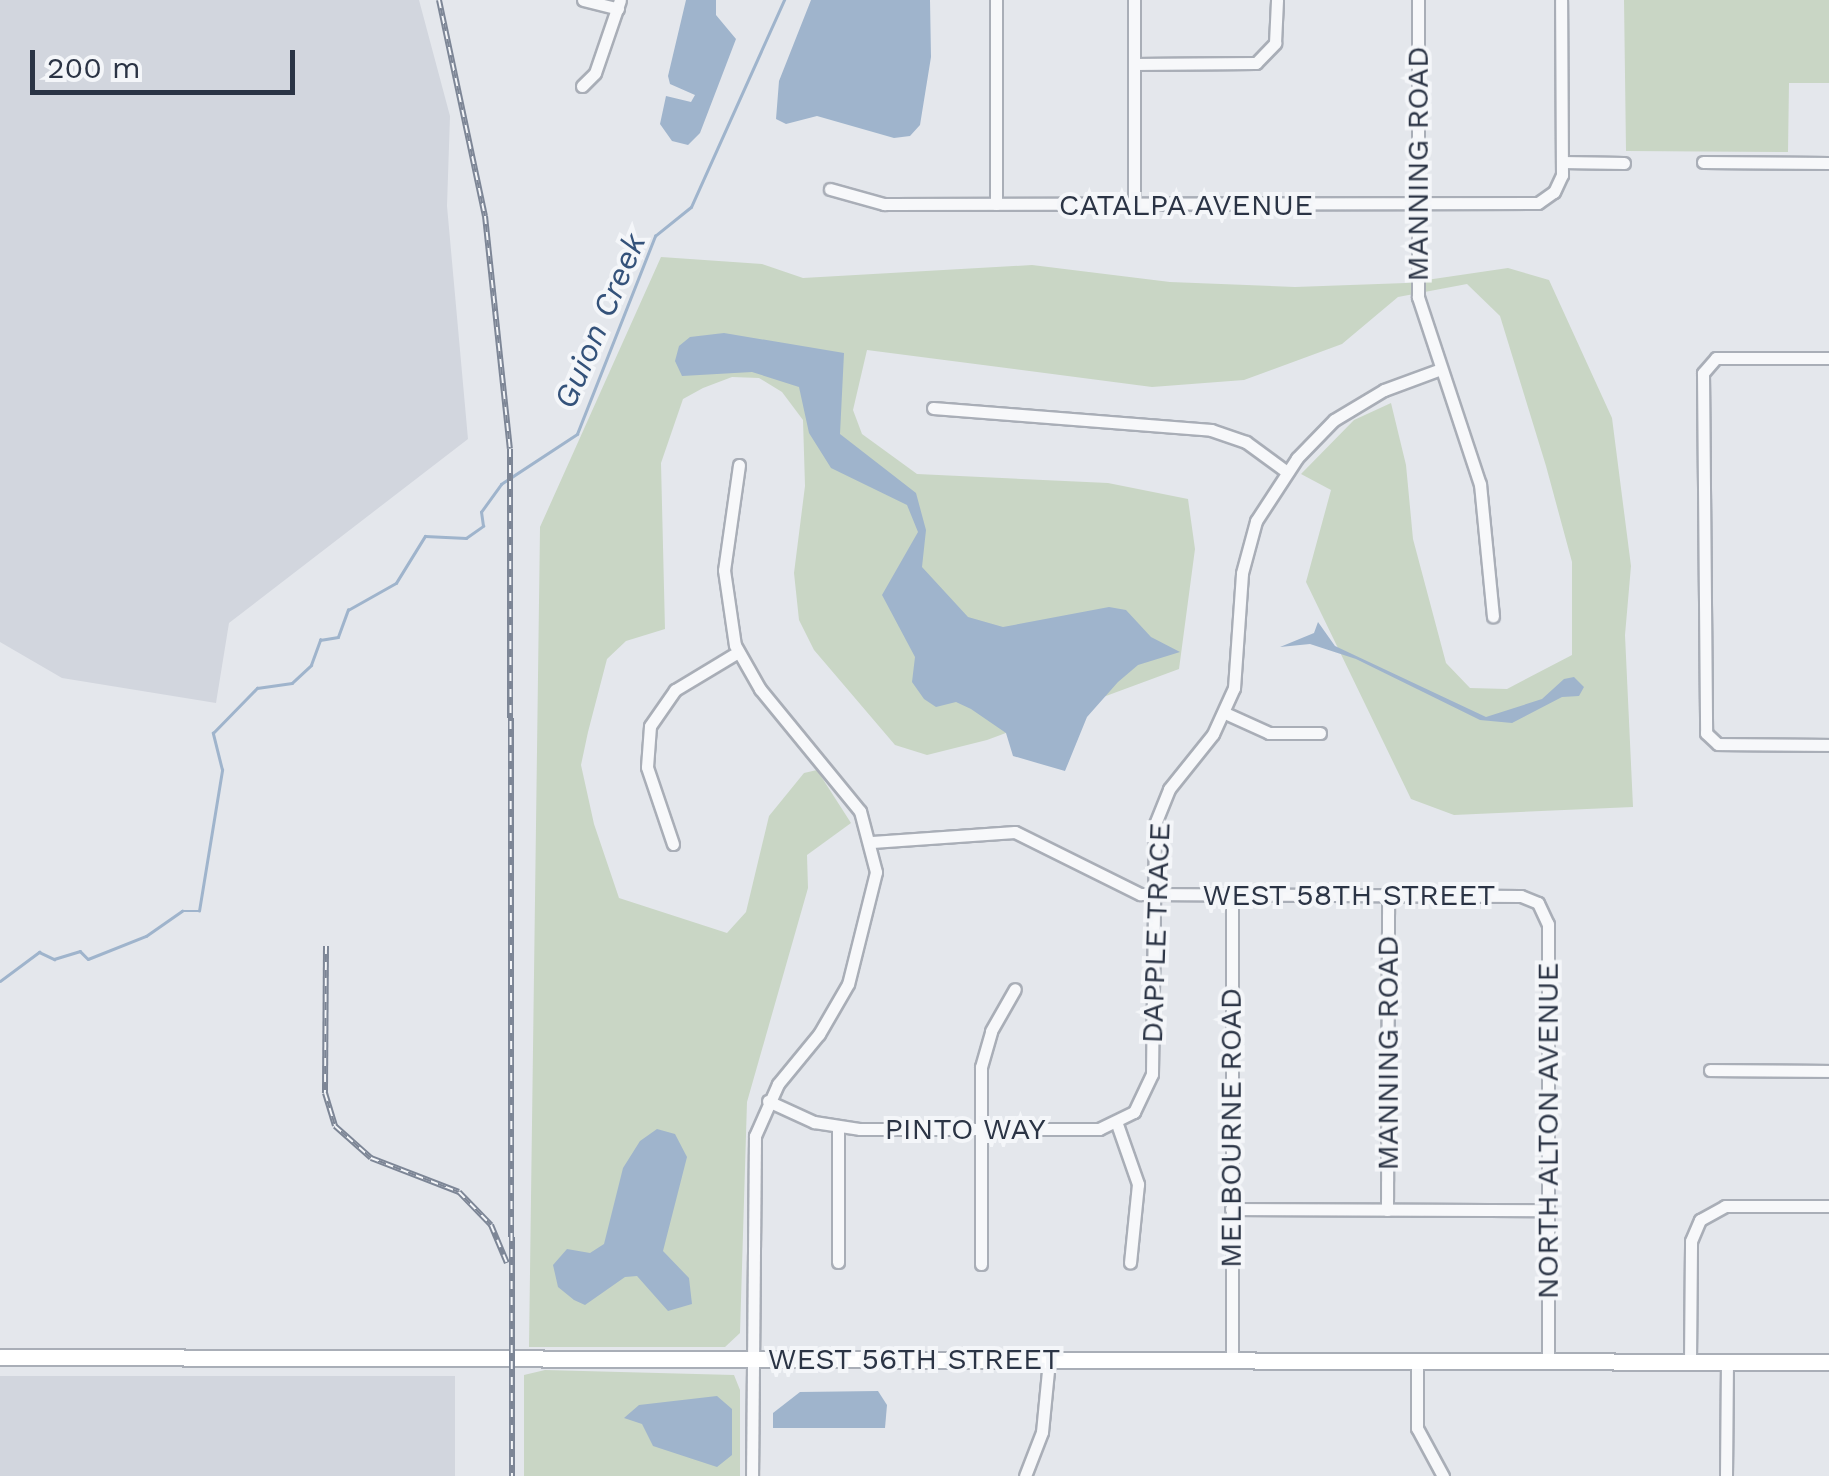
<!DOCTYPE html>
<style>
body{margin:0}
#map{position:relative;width:1829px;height:1476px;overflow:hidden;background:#e4e7ec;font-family:"Work Sans",sans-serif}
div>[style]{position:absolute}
.built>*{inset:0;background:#d2d6de;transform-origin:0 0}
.green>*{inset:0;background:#c9d6c5}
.water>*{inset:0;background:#9fb4cc}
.stream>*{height:2.5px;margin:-1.25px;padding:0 1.25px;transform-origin:1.25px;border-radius:1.25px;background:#9fb4cc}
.roads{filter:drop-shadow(2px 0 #a9aeb7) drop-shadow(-2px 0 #a9aeb7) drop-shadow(0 2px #a9aeb7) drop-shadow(0 -2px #a9aeb7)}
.minor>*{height:11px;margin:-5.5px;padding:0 5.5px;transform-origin:5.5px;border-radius:5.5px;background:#f7f8fa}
.major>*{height:15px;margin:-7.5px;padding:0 7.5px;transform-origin:7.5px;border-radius:7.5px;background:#fff}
.rail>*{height:6px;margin-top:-3px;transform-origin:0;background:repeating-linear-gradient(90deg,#f4f6f9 0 8px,#7d8696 0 16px);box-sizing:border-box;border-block:2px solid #7d8696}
span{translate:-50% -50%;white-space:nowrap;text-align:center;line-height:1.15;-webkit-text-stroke:8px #f4f6f9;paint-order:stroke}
.street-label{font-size:30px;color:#2b3445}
.water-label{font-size:32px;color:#34527a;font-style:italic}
.scale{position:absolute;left:30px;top:50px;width:265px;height:45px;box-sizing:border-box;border:5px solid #2b3445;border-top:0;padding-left:12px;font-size:30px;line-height:35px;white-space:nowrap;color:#2b3445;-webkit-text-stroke:8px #f4f6f9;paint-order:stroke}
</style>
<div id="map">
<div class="built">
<div style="clip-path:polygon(0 0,419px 0,450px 116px,447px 206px,468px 439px,229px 623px,216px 703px,62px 678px,0 642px)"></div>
<div style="left:0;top:1376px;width:455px;height:100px"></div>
</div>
<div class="green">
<div style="clip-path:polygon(1624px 0,1829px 0,1829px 83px,1789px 83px,1788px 152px,1626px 151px)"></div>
<div style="clip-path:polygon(661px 257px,762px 264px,803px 278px,1032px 265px,1170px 282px,1295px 287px,1406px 283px,1508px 268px,1549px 280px,1612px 418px,1631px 566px,1625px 635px,1633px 807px,1454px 815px,1411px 799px,1306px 582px,1331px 490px,1301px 474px,1354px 420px,1391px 403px,1406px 465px,1413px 539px,1446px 663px,1470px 688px,1507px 689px,1572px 655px,1572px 562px,1546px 466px,1500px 316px,1467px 284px,1398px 297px,1342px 344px,1244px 380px,1152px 387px,867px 350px,853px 410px,862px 434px,917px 474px,1108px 483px,1188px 499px,1195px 549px,1179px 669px,987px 740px,927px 755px,895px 745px,814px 650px,799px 620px,794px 573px,805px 486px,803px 420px,782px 392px,759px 378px,732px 377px,703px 388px,683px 399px,661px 463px,665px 629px,626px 641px,607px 659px,588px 732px,581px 765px,594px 824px,619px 898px,727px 933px,746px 912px,769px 816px,804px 773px,817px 770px,851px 823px,807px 855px,808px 888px,747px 1102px,740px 1333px,725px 1347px,529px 1347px,540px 527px)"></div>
<div style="clip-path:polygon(545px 1370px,734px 1375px,740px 1390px,740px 1476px,524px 1476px,524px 1375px)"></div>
</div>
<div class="water">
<div style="clip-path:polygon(686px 0,716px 0,716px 15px,736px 39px,700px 133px,688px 145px,672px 141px,660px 124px,666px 96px,691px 102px,695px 95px,670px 84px,668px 76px)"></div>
<div style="clip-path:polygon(811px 0,930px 0,931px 57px,920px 125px,910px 136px,894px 138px,817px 116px,786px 124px,776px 119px,779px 81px)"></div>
<div style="clip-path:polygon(724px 333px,844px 353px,840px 434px,916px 493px,926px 530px,922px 567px,968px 617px,1003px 627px,1109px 607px,1126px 610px,1151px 637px,1180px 652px,1138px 665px,1118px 682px,1087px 717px,1065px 771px,1013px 756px,1006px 733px,971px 709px,956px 702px,936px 707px,924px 699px,912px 682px,915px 657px,882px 595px,918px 532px,907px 505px,831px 468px,809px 433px,799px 387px,752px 372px,682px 376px,675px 361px,679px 346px,690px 337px)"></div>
<div style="clip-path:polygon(1318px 622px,1335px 646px,1486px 717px,1542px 699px,1564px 679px,1574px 677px,1584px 687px,1579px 696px,1562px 697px,1512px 723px,1480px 720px,1356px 659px,1310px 644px,1280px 647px,1314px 633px)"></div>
<div style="clip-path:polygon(657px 1129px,675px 1134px,687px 1157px,663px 1251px,689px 1278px,692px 1304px,668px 1311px,637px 1276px,625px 1277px,585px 1305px,574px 1300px,558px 1287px,553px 1265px,567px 1249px,590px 1253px,604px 1244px,623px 1168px,640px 1141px)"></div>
<div style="clip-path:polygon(878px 1391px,887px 1405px,885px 1428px,773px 1428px,773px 1413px,800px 1392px)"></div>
<div style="clip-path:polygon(717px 1396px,732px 1409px,732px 1455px,717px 1467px,653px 1446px,642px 1424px,624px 1418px,639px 1405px)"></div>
</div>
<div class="stream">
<div style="left:0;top:981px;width:49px;rotate:-36.6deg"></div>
<div style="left:39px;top:952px;width:17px;rotate:25deg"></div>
<div style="left:54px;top:959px;width:27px;rotate:-17deg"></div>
<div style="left:80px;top:951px;width:11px;rotate:45deg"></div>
<div style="left:88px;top:959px;width:62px;rotate:-21.6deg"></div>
<div style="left:146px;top:936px;width:44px;rotate:-34.8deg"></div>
<div style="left:182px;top:911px;width:17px"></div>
<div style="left:199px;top:911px;width:143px;rotate:-80.7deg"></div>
<div style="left:222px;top:770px;width:38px;rotate:-104deg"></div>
<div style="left:213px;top:733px;width:63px;rotate:-45.6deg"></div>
<div style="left:257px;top:688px;width:35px;rotate:-8deg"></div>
<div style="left:292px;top:683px;width:26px;rotate:-43deg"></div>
<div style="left:311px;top:665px;width:27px;rotate:-70deg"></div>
<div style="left:320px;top:640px;width:18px;rotate:-9deg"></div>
<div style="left:338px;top:637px;width:29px;rotate:-70deg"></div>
<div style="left:348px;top:610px;width:55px;rotate:-29.4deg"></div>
<div style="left:396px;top:583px;width:55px;rotate:-58.3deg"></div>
<div style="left:425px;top:536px;width:41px;rotate:2.8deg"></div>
<div style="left:466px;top:538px;width:21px;rotate:-35deg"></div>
<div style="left:483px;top:526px;width:14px;rotate:-98deg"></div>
<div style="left:481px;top:512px;width:34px;rotate:-54deg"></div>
<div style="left:501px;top:484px;width:91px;rotate:-33.3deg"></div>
<div style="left:577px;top:434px;width:213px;rotate:-68.5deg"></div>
<div style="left:655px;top:236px;width:46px;rotate:-38.9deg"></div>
<div style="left:691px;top:207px;width:227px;rotate:-65.8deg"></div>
</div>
<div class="roads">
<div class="minor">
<div style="left:583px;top:0;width:36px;rotate:14deg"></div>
<div style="left:1418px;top:0;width:297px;rotate:90deg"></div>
<div style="left:1418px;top:297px;width:197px;rotate:71.7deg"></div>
<div style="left:1480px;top:484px;width:133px;rotate:84.4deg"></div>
<div style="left:1134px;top:64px;width:122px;rotate:-0.5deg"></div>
<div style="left:1256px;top:63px;width:28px;rotate:-46deg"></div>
<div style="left:1275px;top:43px;width:43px;rotate:-87.3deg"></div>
<div style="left:582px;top:86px;width:18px;rotate:-45deg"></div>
<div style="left:595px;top:73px;width:77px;rotate:-71.1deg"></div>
<div style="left:1562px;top:162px;width:62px;rotate:0.9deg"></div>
<div style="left:1703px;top:162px;width:126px;rotate:0.5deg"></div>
<div style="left:830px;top:189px;width:56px;rotate:15.5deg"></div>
<div style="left:884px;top:204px;width:654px;rotate:-0.09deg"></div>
<div style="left:1538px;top:203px;width:19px;rotate:-35deg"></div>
<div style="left:1554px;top:192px;width:19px;rotate:-65deg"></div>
<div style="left:1562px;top:175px;width:175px;rotate:-90.3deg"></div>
<div style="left:996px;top:204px;width:204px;rotate:-90deg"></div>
<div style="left:1134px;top:205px;width:205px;rotate:-90deg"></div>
<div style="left:1829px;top:358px;width:113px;rotate:180deg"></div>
<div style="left:1716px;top:358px;width:20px;rotate:131deg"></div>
<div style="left:1703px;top:373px;width:360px;rotate:89.5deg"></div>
<div style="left:1706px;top:733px;width:16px;rotate:43deg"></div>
<div style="left:1718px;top:744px;width:111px;rotate:0.5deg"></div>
<div style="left:933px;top:408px;width:279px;rotate:4.5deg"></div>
<div style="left:1211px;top:430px;width:37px;rotate:19deg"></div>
<div style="left:1246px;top:442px;width:51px;rotate:36.2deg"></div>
<div style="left:739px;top:465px;width:106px;rotate:98.1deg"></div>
<div style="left:724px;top:570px;width:76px;rotate:81.7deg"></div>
<div style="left:735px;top:645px;width:51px;rotate:60.4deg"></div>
<div style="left:760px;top:689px;width:158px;rotate:50.7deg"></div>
<div style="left:860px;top:811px;width:63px;rotate:75.3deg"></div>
<div style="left:876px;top:872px;width:115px;rotate:104deg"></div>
<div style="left:848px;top:984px;width:58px;rotate:120.1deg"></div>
<div style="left:819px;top:1034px;width:65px;rotate:129.4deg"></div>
<div style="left:778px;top:1084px;width:57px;rotate:113.9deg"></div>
<div style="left:755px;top:1136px;width:340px;rotate:90.5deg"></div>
<div style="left:1225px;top:713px;width:48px;rotate:24.4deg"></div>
<div style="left:1269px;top:733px;width:51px"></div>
<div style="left:872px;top:842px;width:143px;rotate:-4deg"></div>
<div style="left:1015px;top:832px;width:140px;rotate:26.4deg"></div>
<div style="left:1140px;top:894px;width:381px;rotate:0.3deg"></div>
<div style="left:1521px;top:896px;width:18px;rotate:22deg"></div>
<div style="left:1538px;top:903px;width:23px;rotate:65deg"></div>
<div style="left:1548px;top:924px;width:436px;rotate:90deg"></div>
<div style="left:673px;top:844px;width:81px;rotate:-108.7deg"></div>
<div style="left:647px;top:767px;width:41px;rotate:-85.8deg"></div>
<div style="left:650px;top:726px;width:44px;rotate:-55.2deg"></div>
<div style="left:675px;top:690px;width:74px;rotate:-31.1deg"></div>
<div style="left:1710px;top:1070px;width:119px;rotate:0.5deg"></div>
<div style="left:768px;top:1101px;width:51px;rotate:24.5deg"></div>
<div style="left:814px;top:1122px;width:47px;rotate:8.7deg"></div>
<div style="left:860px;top:1129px;width:239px"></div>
<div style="left:1099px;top:1129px;width:39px;rotate:-26deg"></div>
<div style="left:1134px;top:1112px;width:42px;rotate:-64.7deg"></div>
<div style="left:1152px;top:1074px;width:250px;rotate:-89.3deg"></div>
<div style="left:1155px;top:824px;width:38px;rotate:-68deg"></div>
<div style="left:1169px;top:789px;width:70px;rotate:-51.3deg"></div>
<div style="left:1213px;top:734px;width:51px;rotate:-65.5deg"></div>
<div style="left:1234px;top:688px;width:115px;rotate:-86deg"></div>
<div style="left:1242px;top:573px;width:54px;rotate:-74.9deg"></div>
<div style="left:1256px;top:521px;width:75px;rotate:-56.9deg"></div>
<div style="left:1297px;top:458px;width:53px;rotate:-45.8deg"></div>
<div style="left:1334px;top:420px;width:58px;rotate:-31deg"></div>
<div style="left:1384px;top:390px;width:61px;rotate:-20.2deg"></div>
<div style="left:1117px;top:1124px;width:64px;rotate:70.7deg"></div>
<div style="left:1138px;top:1184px;width:79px;rotate:95.8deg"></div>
<div style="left:1231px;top:1209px;width:317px;rotate:0.2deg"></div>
<div style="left:1387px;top:1210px;width:314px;rotate:-89.8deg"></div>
<div style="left:838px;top:1262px;width:135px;rotate:-90deg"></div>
<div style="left:981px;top:1264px;width:197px;rotate:-90deg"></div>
<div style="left:981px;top:1067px;width:37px;rotate:-74deg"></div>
<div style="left:991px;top:1031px;width:48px;rotate:-60.3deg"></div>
<div style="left:1417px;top:1359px;width:69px;rotate:90deg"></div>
<div style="left:1417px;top:1428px;width:55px;rotate:61.6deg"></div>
<div style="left:1232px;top:1360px;width:465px;rotate:-90deg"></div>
<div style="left:1690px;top:1361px;width:120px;rotate:-89.5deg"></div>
<div style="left:1691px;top:1241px;width:23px;rotate:-67deg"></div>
<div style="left:1700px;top:1220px;width:29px;rotate:-29deg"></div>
<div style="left:1725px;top:1206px;width:104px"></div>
<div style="left:1025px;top:1476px;width:47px;rotate:-68.9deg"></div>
<div style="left:1042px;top:1432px;width:72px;rotate:-84.4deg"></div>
<div style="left:1726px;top:1476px;width:114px;rotate:-89.5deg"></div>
</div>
<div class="major">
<div style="left:0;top:1357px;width:1829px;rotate:0.16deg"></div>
</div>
</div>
<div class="rail">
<div style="left:439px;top:0;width:221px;rotate:78deg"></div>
<div style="left:485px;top:216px;width:234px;rotate:83.9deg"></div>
<div style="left:510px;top:449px;width:1027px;rotate:89.89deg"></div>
<div style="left:326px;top:946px;width:147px;rotate:90.4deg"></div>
<div style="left:325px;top:1093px;width:34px;rotate:73deg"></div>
<div style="left:335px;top:1126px;width:48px;rotate:41.6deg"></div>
<div style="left:371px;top:1158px;width:94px;rotate:21.1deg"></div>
<div style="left:459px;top:1192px;width:46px;rotate:45.9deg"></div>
<div style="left:491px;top:1225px;width:41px;rotate:67.2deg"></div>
</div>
<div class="street-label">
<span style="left:1418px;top:164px;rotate:-90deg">MANNING ROAD</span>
<span style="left:1186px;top:205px">CATALPA AVENUE</span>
<span style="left:1349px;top:895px">WEST 58TH STREET</span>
<span style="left:1156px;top:933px;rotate:-88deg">DAPPLE TRACE</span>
<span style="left:1388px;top:1053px;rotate:-90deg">MANNING ROAD</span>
<span style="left:1231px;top:1128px;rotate:-90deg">MELBOURNE ROAD</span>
<span style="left:965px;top:1129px">PINTO WAY</span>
<span style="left:1548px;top:1131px;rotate:-90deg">NORTH ALTON AVENUE</span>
<span style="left:914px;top:1359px">WEST 56TH STREET</span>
</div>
<div class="water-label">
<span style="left:600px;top:321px;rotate:-67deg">Guion Creek</span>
</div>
<div class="scale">200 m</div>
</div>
